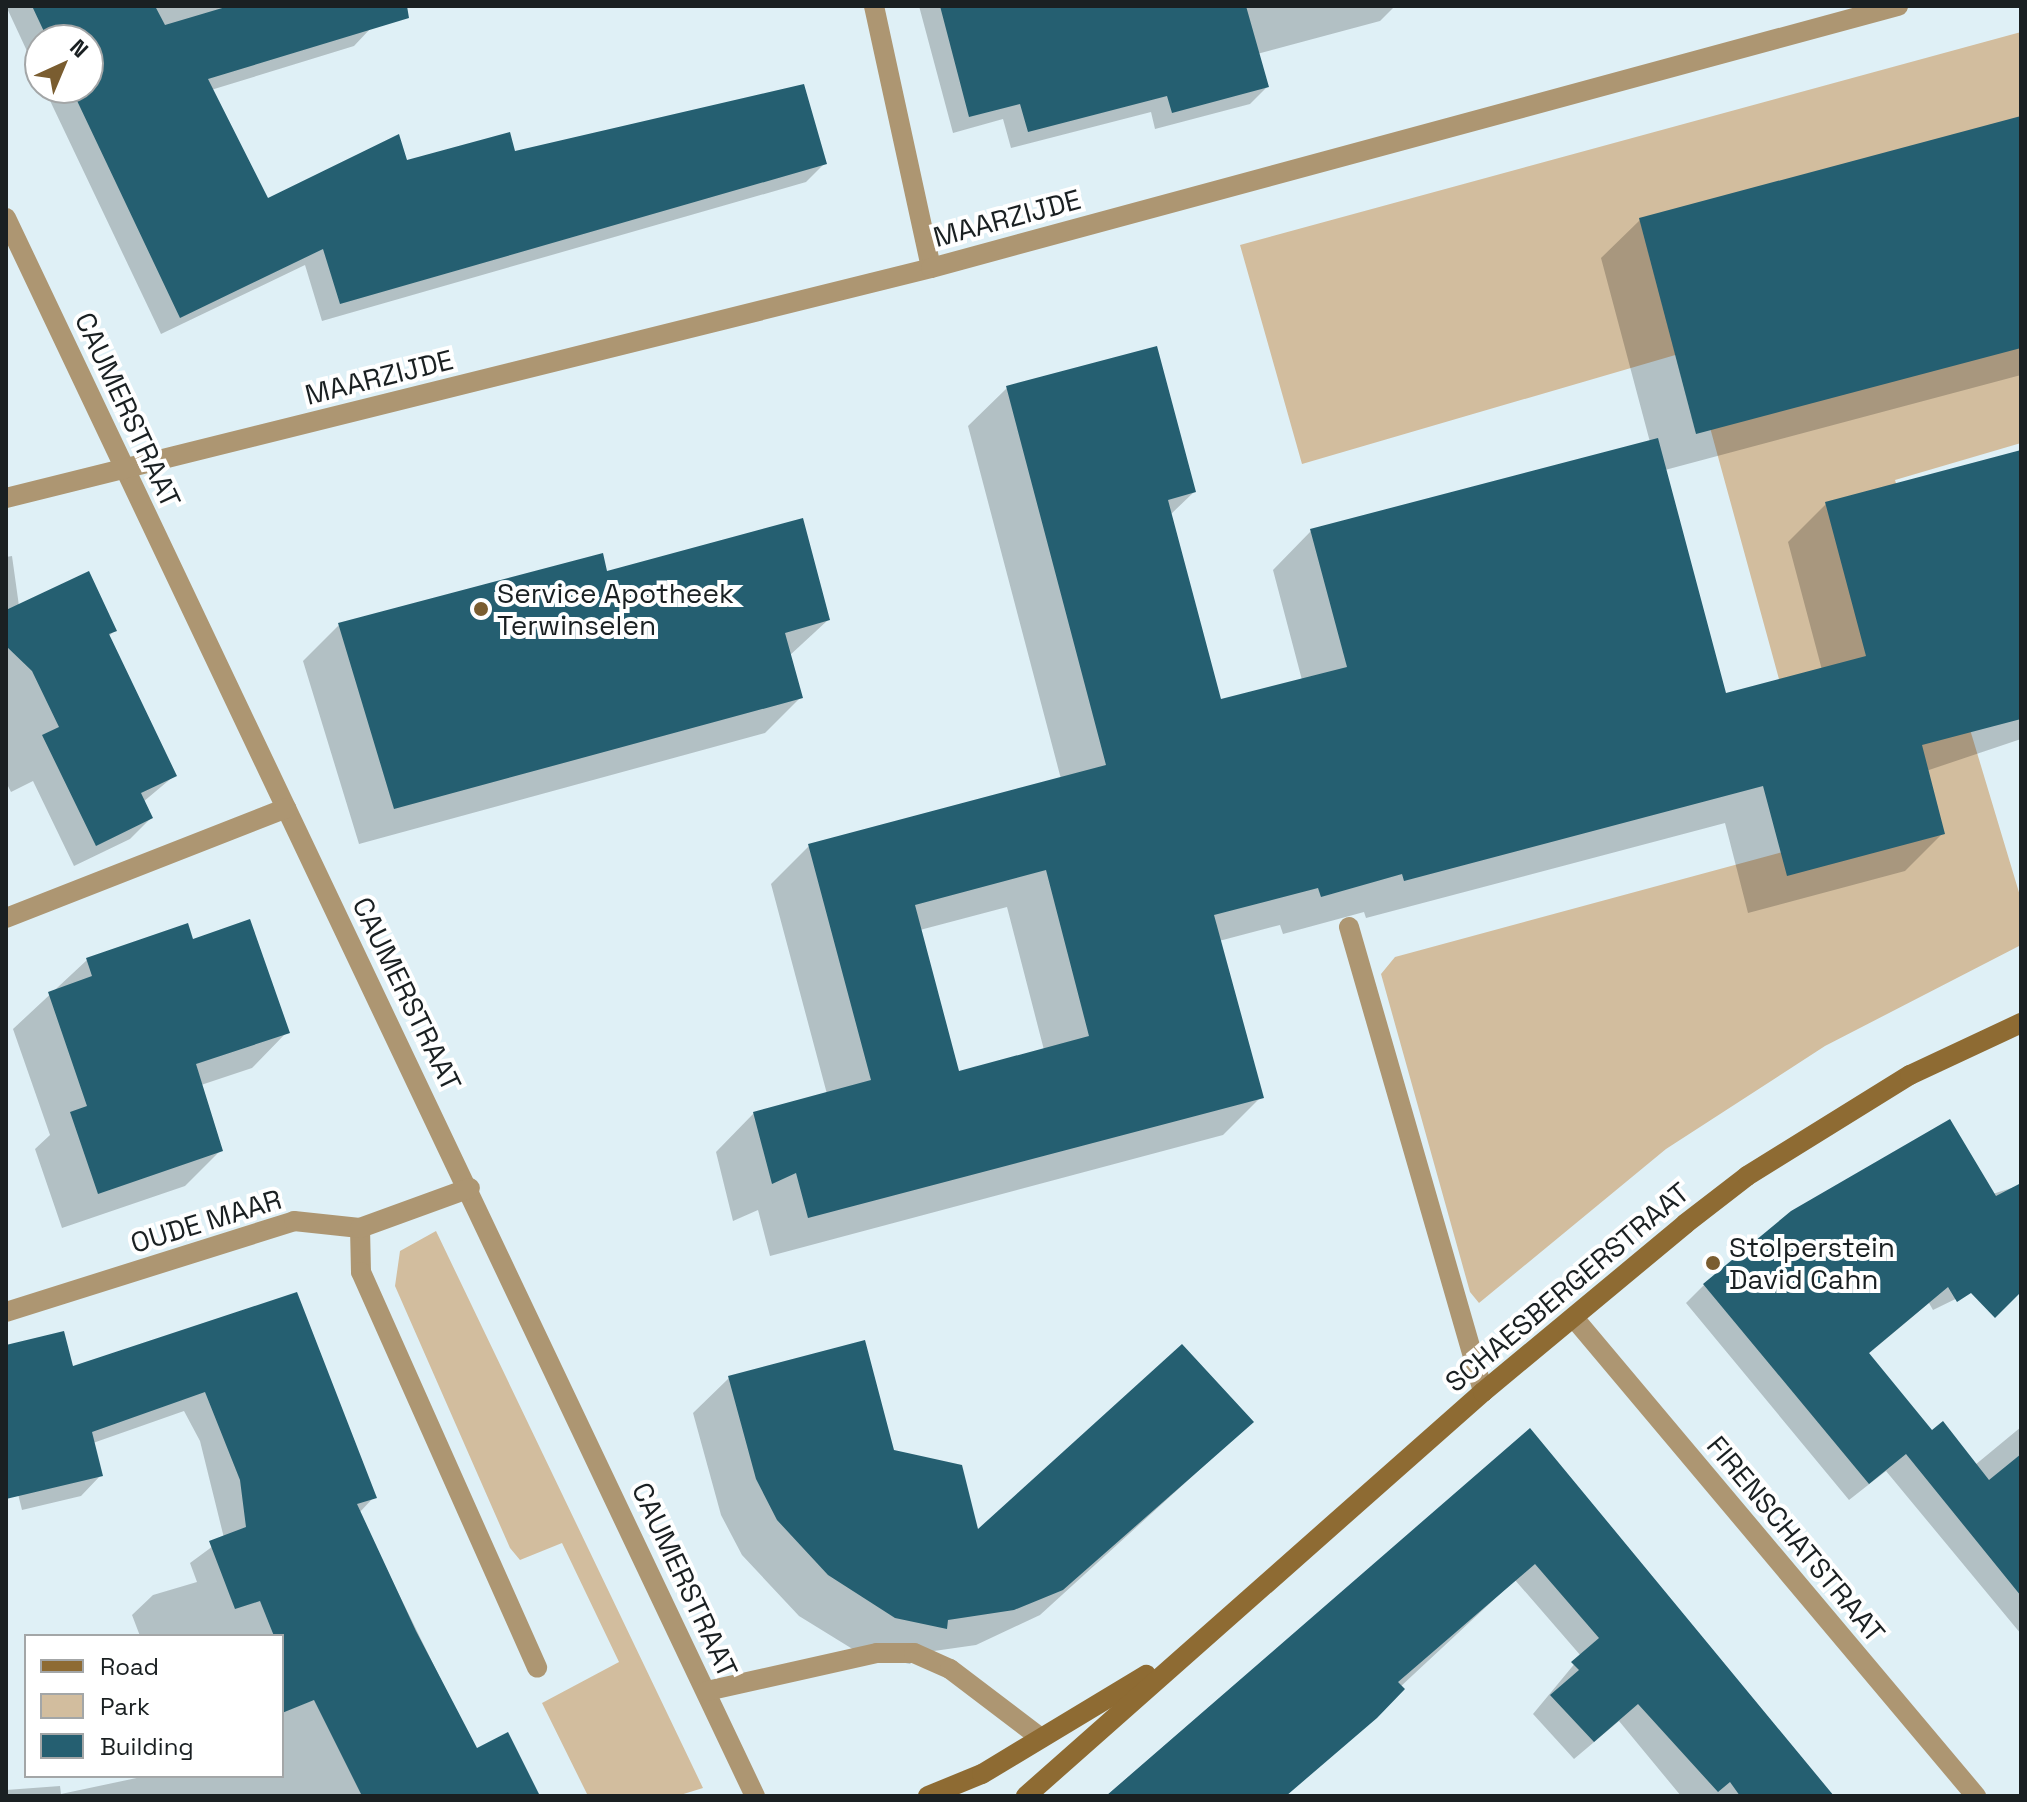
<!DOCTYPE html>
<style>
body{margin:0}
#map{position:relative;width:2027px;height:1802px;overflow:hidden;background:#dff0f6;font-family:"Space Grotesk",sans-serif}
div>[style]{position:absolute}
.green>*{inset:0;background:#d2bd9e}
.shadow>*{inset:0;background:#0003}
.building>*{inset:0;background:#255f71}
.lane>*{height:20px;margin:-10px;padding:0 10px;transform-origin:10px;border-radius:10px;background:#ad9672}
.street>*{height:20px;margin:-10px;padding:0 10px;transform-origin:10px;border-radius:10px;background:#ad9672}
.secondary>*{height:20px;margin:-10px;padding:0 10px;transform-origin:10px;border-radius:10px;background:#8e6b33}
.dots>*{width:22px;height:22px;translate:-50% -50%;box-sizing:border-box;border:4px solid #fff;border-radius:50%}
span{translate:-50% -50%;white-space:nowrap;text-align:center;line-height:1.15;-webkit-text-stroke:8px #fff;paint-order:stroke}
.street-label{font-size:28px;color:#1a2022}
.poi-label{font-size:28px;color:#1a2022}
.left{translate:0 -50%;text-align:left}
.frame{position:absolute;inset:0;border:8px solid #1a2022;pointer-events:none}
.legend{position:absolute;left:24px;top:1634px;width:260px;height:144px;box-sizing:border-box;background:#fff;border:2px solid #a3a6a7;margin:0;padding:10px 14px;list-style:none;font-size:24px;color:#1a2022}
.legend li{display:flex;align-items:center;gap:16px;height:40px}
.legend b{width:40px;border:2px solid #a3a6a7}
.north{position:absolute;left:24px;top:24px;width:80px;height:80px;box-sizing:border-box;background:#fff;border:2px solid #a3a6a7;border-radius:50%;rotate:44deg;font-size:22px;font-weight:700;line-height:32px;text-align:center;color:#1a2022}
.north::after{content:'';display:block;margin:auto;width:28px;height:36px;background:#7a5d30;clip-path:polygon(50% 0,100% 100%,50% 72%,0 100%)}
</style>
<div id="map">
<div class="green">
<div style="clip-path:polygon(2021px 32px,2021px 443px,1895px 480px,2021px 899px,2021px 945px,1825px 1046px,1666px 1149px,1479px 1303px,1470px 1292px,1381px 974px,1395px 957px,1816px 843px,1810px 792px,1689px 351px,1302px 464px,1240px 245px)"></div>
<div style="clip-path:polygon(436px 1231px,703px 1788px,677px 1796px,588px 1796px,542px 1703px,619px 1662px,562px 1543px,520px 1560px,510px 1548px,395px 1286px,400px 1251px)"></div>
</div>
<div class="shadow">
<div style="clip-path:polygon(6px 6px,367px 6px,371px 28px,354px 46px,211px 90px,267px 201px,406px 162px,514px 153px,824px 164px,806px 182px,322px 321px,305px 265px,161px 334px,44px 88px,88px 88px,88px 40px,40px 40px,40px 79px)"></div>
<div style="clip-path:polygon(919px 6px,1395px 6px,1380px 21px,1257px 54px,1267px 87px,1250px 104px,1155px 129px,1151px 112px,1011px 148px,1003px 119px,953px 133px)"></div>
<div style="clip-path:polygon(evenodd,2021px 119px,2021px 375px,1665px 470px,1725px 695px,1822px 670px,1788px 542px,1826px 504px,2021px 452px,2021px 739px,1926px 771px,1943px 833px,1905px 871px,1748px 913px,1725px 823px,1366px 918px,1364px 912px,1283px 934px,1280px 925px,1219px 941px,1261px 1097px,1223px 1135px,770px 1256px,758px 1210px,733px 1221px,716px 1152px,754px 1113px,827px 1094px,771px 884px,809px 846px,1061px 779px,968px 426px,1007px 388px,1194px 492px,1170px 515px,1220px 702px,1302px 680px,1273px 570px,1311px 531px,1650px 442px,1601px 258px,1640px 220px,2021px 119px,1007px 907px,1044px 1050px,958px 1073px,920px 930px,1007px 907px)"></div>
<div style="clip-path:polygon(12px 556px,19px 606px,115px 630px,108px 637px,174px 776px,143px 802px,151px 818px,130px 839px,74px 866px,33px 781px,11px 792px,6px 782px,6px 557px)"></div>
<div style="clip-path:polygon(606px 574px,828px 620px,789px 656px,800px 698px,765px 733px,359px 844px,303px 661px,339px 625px)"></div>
<div style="clip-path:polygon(192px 941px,287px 1032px,252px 1068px,201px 1085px,221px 1150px,185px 1186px,62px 1228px,35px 1149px,50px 1135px,13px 1029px,87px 960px)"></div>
<div style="clip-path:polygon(2021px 1185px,2021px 1267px,1933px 1310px,1929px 1303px,1867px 1355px,1932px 1433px,1975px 1465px,2021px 1427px,2021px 1634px,1886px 1471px,1849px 1500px,1686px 1303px,1704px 1285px)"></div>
<div style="clip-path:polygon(296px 1295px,374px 1497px,359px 1513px,476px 1751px,519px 1796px,6px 1796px,6px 1790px,60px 1786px,61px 1794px,146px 1776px,282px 1776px,282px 1636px,140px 1636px,132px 1615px,153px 1595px,197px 1582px,190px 1563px,224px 1538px,200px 1441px,184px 1411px,93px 1443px,101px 1475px,81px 1496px,22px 1510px,6px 1446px,6px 1348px,71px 1369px)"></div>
<div style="clip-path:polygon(729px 1378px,893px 1451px,977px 1532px,1252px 1422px,1040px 1615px,976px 1645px,920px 1653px,910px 1664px,859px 1653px,799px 1616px,742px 1555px,721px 1515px,693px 1413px)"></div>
<div style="clip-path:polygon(1530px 1431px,1832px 1796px,1681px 1796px,1619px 1721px,1574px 1759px,1533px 1714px,1581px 1656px,1515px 1580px,1283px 1796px,1106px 1796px)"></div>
</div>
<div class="building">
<div style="clip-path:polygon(32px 6px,155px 6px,165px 25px,229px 6px,407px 6px,409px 18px,208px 79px,268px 198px,399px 134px,407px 160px,510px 132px,515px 151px,804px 84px,827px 164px,340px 304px,323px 249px,180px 318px,71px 88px,88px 88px,88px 40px,48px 40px)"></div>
<div style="clip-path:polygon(940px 6px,1246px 6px,1269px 87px,1172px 113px,1167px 96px,1028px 132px,1020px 104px,969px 117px)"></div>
<div style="clip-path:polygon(2021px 116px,2021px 348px,1696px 434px,1639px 218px)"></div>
<div style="clip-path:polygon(evenodd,1157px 346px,1196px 492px,1168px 500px,1221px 699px,1347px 667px,1310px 529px,1658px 438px,1726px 693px,1866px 656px,1825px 502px,2021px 450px,2021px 719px,1922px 745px,1945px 834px,1787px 876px,1763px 786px,1404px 881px,1402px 874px,1321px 897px,1318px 888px,1214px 915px,1264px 1098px,808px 1218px,796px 1173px,772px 1184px,753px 1112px,871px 1080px,808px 844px,1106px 765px,1006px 386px,1157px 346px,1046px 870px,1089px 1036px,959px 1071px,915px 905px,1046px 870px)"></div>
<div style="clip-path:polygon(803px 518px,830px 620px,785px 633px,803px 698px,394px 809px,338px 623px,603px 553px,607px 571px)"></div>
<div style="clip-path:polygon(89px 571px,117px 631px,109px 634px,177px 776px,141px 793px,153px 818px,96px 846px,42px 735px,59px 727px,32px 671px,6px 646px,6px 610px)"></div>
<div style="clip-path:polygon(250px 919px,290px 1033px,196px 1064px,223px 1151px,98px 1194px,70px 1112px,87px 1106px,48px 992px,92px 976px,86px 958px,188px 923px,193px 939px)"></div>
<div style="clip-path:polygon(1950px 1119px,1996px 1196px,2021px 1183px,2021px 1292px,1995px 1318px,1971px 1293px,1957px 1302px,1948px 1287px,1869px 1353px,1932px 1430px,1943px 1421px,1989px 1480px,2021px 1454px,2021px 1596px,1906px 1454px,1869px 1484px,1703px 1284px,1791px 1211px)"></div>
<div style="clip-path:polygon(297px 1292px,377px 1498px,357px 1504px,416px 1631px,477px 1748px,508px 1732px,540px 1796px,362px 1796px,314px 1700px,282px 1713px,282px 1636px,274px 1636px,260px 1601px,235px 1609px,209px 1541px,246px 1527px,240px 1480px,205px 1392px,92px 1432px,103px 1476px,6px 1499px,6px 1345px,64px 1331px,73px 1366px)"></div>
<div style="clip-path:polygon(865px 1340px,894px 1450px,962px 1465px,978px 1529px,1182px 1344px,1254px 1422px,1063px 1590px,1014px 1610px,948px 1620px,947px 1629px,895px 1618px,828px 1575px,777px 1520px,756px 1479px,728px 1376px)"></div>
<div style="clip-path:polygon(1530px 1428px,1834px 1796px,1740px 1796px,1730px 1782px,1718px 1792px,1638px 1704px,1594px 1742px,1550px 1695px,1579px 1670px,1571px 1662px,1599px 1638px,1535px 1564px,1398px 1682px,1405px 1689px,1377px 1718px,1286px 1796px,1106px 1796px)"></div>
</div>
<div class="lane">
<div style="left:1349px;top:927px;width:484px;rotate:73.9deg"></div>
</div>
<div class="street">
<div style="left:874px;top:6px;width:268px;rotate:77.7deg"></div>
<div style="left:6px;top:218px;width:1747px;rotate:64.61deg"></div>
<div style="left:6px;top:498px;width:953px;rotate:-13.96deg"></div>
<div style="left:931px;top:268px;width:1002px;rotate:-15.16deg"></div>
<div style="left:6px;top:918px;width:301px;rotate:-21.4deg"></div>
<div style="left:360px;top:1228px;width:44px;rotate:88.7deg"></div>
<div style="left:361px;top:1272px;width:433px;rotate:66deg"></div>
<div style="left:6px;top:1312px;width:302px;rotate:-17.5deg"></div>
<div style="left:294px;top:1221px;width:66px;rotate:6.1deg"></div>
<div style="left:360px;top:1228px;width:117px;rotate:-20deg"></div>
<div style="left:1574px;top:1318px;width:625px;rotate:49.94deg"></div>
<div style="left:707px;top:1691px;width:174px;rotate:-12.6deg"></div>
<div style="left:877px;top:1653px;width:37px"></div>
<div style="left:914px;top:1653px;width:39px;rotate:24deg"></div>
<div style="left:950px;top:1669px;width:114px;rotate:37.2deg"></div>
</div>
<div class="secondary">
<div style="left:928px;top:1796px;width:58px;rotate:-22.2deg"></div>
<div style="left:982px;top:1774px;width:192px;rotate:-31.1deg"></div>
<div style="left:1026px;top:1796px;width:610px;rotate:-41.48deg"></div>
<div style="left:1483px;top:1392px;width:263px;rotate:-39.7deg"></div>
<div style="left:1685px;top:1224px;width:78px;rotate:-37.7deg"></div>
<div style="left:1747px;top:1176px;width:192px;rotate:-31.8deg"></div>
<div style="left:1910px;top:1075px;width:123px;rotate:-25.1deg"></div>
</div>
<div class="dots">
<div style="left:481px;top:609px;background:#7a5d30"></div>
<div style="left:1713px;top:1263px;background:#7a5d30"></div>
</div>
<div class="street-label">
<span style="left:1007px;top:218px;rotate:-15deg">MAARZIJDE</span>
<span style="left:379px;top:377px;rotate:-14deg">MAARZIJDE</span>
<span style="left:128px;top:410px;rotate:65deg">CAUMERSTRAAT</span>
<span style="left:407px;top:994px;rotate:64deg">CAUMERSTRAAT</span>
<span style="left:206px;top:1221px;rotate:-17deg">OUDE MAAR</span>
<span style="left:1567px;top:1287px;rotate:-40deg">SCHAESBERGERSTRAAT</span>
<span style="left:1796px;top:1539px;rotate:50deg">FIRENSCHATSTRAAT</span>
<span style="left:685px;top:1580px;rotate:65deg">CAUMERSTRAAT</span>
</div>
<div class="poi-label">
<span class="left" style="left:497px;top:609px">Service Apotheek<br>Terwinselen</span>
<span class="left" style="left:1729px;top:1263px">Stolperstein<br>David Cahn</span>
</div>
<div class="frame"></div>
<ul class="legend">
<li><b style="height:10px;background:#8e6b33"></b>Road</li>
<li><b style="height:22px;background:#d2bd9e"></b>Park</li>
<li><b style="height:22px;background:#255f71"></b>Building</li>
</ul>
<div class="north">N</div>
</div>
